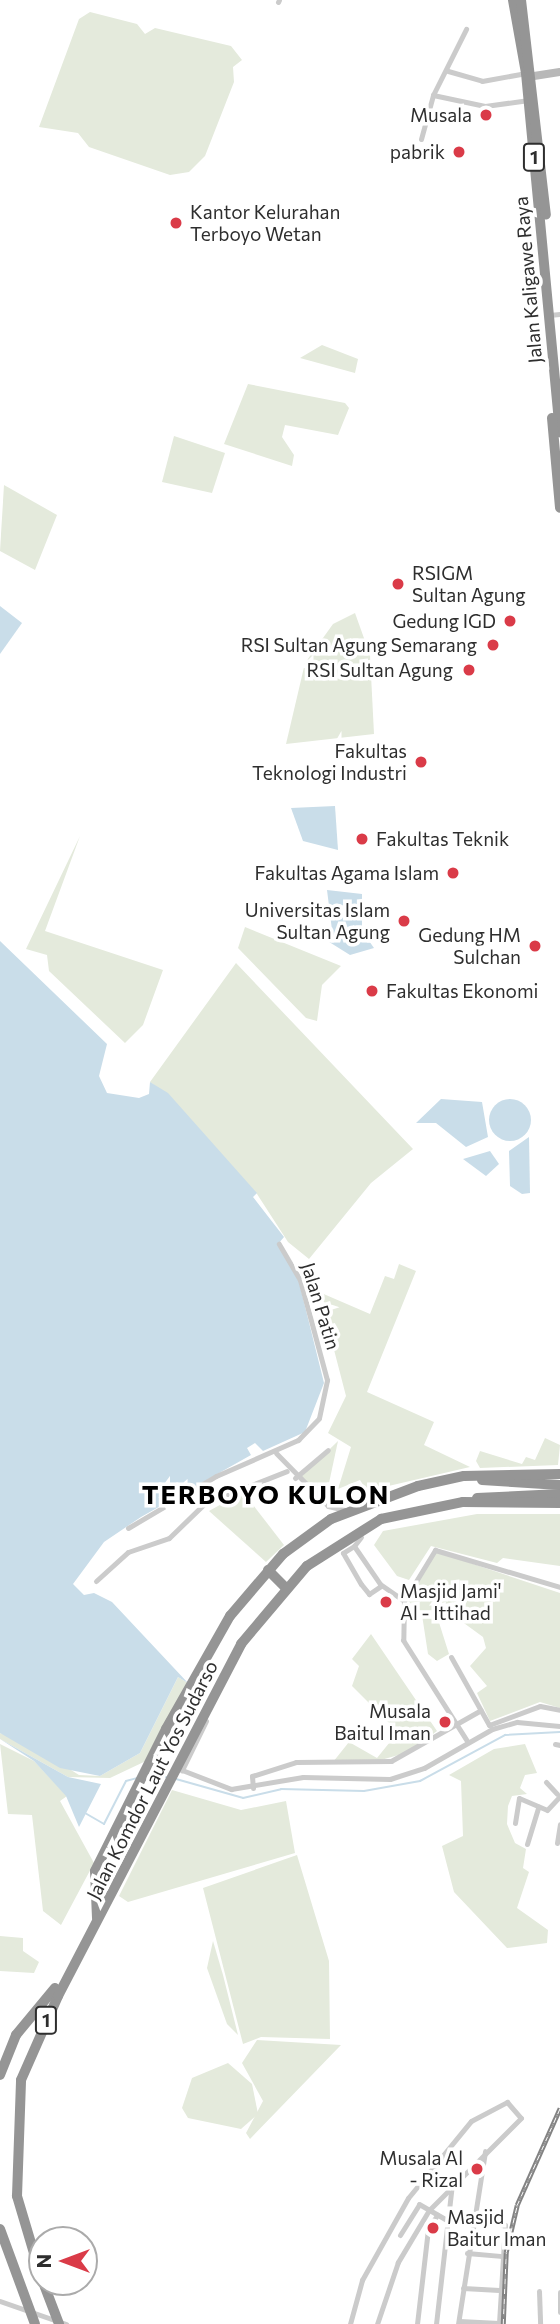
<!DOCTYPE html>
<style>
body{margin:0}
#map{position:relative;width:560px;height:2324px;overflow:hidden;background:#fff;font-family:Commissioner,sans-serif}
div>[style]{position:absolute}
.green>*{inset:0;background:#e4eadc}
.water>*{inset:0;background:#c9dde9}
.round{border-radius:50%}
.stream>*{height:2px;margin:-1px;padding:0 1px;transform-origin:1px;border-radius:1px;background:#c9dde9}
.street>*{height:5px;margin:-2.5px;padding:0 2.5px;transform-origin:2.5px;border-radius:2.5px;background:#cbcbcb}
.secondary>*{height:8px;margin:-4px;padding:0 4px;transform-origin:4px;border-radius:4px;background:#b8b8b8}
.highway>*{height:10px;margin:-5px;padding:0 5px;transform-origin:5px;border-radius:5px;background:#959595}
.rail>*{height:4.5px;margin-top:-2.25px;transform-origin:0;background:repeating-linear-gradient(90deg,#fff 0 5px,#838383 0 10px);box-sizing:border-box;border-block:2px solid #838383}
.dots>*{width:19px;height:19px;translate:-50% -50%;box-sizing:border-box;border:4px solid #fff;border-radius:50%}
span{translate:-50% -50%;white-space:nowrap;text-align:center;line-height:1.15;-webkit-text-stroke:7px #fff;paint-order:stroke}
.shield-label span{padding:2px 5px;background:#fff;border:2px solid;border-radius:5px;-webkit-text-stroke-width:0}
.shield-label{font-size:18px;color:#2e2e2e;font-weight:700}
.poi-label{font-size:19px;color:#2e2e2e}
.right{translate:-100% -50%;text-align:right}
.left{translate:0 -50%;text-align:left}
.street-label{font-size:19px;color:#2e2e2e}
.district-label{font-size:26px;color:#000;font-weight:700;letter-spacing:2px}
.north{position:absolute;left:28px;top:2226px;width:70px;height:70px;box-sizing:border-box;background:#fff;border:2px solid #ababab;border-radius:50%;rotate:270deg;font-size:19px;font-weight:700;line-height:28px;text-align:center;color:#2e2e2e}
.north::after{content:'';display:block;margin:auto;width:24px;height:32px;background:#da3b48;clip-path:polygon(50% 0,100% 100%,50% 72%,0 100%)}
</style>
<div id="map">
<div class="green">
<div style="clip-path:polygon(90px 12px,137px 24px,145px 34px,155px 28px,231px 46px,242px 60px,233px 67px,234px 82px,205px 156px,189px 172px,170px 175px,89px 147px,78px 133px,39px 127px,79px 19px)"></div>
<div style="clip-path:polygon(322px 345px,358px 359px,355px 373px,300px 358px)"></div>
<div style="clip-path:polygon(248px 384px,345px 403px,349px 408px,338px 435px,285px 425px,282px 437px,294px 455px,292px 466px,224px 444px)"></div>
<div style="clip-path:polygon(174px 436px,225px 453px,212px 493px,162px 482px)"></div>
<div style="clip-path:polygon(4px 485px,57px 515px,35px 570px,0 551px)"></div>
<div style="clip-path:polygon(355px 613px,370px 655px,374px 734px,286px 744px,305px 663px,333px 624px)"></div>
<div style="clip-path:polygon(80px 836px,45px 931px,163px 970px,143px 1025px,125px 1043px,49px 971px,47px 955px,26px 949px)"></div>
<div style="clip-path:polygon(245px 927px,341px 966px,322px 985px,317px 1021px,306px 1018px,238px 948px)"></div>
<div style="clip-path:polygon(236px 963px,413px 1149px,371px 1183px,309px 1259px,288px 1242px,257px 1194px,170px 1097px,150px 1082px)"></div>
<div style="clip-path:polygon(399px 1264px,416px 1271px,367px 1392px,434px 1422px,424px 1445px,470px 1467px,367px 1491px,360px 1480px,338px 1489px,351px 1447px,328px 1433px,346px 1396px,319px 1292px,370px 1314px,385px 1276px,394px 1279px)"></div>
<div style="clip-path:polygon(545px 1438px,560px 1445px,558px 1465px,480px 1468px,476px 1461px,480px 1451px,522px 1464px,526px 1457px,535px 1460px)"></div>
<div style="clip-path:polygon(338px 1441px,326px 1497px,319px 1497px,299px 1479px)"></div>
<div style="clip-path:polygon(243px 1492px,284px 1545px,266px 1562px,209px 1511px)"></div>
<div style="clip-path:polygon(477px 1514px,560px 1514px,560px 1566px,503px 1558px,497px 1563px,431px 1546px,409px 1580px,397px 1576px,374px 1545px,383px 1531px)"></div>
<div style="clip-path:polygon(434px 1551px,560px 1593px,560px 1708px,540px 1702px,490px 1721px,477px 1693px,487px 1686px,470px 1666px,486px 1648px,483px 1637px,446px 1610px,436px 1613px,449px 1654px,437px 1661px,428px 1654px,422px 1615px,404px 1597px)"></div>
<div style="clip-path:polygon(371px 1634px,437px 1731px,409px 1752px,381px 1760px,333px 1762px,349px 1742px,377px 1758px,398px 1732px,352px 1686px,359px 1666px,352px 1659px)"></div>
<div style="clip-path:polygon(178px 1677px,188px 1683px,148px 1760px,110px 1778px,68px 1777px,0 1739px,0 1733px,33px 1746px,79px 1775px,100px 1776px,140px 1753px)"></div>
<div style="clip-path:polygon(0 1744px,34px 1761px,67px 1796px,60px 1801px,94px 1863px,61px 1925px,43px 1911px,32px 1815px,8px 1814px)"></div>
<div style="clip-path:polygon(525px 1744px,537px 1773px,525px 1775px,520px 1788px,527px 1794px,512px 1796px,508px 1806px,507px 1824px,515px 1843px,526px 1849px,523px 1868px,529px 1872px,517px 1908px,548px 1930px,547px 1943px,507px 1948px,454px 1892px,442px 1846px,463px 1836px,461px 1781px,449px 1775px,494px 1749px)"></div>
<div style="clip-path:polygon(172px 1790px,241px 1810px,286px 1801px,295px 1853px,128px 1902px,119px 1896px)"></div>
<div style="clip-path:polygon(297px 1855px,329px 1961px,330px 2039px,261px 2037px,243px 2044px,203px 1888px)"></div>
<div style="clip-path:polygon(0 1936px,23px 1938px,23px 1951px,39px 1962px,34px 1973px,0 1971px)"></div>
<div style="clip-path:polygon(213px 1941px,223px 1975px,238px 2035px,227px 2024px,207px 1968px)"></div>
<div style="clip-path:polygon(257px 2040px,341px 2045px,250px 2139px,246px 2133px,263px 2101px,242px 2063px)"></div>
<div style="clip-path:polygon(228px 2063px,252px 2084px,258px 2114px,241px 2129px,188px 2118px,182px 2108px,192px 2078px)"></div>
</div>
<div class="water">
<div style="clip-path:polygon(0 606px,22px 623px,0 654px)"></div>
<div style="clip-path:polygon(335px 806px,338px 850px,303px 841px,291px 808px)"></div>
<div style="clip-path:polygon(327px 890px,362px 894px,362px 931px,374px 948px,350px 955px,326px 940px,332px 930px)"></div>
<div style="clip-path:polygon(0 941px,107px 1044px,99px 1076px,107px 1093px,139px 1098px,149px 1094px,150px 1082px,168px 1093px,257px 1193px,253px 1197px,284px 1237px,278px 1244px,299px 1282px,324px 1383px,305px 1432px,263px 1451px,255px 1443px,247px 1448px,251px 1455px,141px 1517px,104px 1542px,73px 1584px,84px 1595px,94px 1593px,112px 1602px,188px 1683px,178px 1677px,140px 1753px,100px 1776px,60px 1768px,0 1733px)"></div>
<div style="clip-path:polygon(441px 1099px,482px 1102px,488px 1137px,466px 1147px,436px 1123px,416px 1123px)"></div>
<div class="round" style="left:489px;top:1099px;width:42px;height:42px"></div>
<div style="clip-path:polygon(529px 1137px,530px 1193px,522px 1194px,510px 1186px,509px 1151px)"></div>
<div style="clip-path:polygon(490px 1151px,499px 1164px,486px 1176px,463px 1159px)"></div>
<div style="clip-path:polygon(0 1739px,68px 1777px,101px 1784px,79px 1827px,66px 1796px,34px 1761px)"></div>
</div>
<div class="stream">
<div style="left:146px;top:1777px;width:22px"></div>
<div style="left:176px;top:1779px;width:70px;rotate:15.8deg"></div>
<div style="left:243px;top:1798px;width:39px;rotate:-13deg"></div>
<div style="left:281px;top:1789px;width:83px;rotate:1.4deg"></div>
<div style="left:364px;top:1791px;width:57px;rotate:-10.1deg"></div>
<div style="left:420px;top:1781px;width:97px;rotate:-28.4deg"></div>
<div style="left:505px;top:1735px;width:55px;rotate:-3.1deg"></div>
<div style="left:85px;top:1813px;width:22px;rotate:30deg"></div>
<div style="left:104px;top:1824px;width:48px;rotate:-62.9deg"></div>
<div style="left:126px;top:1781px;width:11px;rotate:-15deg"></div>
</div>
<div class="street">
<div style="left:278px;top:2px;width:2px;rotate:-63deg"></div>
<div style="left:448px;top:71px;width:35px;rotate:16deg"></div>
<div style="left:482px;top:81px;width:45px;rotate:-10.3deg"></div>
<div style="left:433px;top:95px;width:53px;rotate:11.9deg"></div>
<div style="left:485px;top:106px;width:44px;rotate:-7.8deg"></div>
<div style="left:421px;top:139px;width:46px;rotate:-74.7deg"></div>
<div style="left:433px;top:95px;width:74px;rotate:-63.4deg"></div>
<div style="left:549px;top:315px;width:11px;rotate:-5deg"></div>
<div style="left:276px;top:1453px;width:74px;rotate:45.5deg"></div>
<div style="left:328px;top:1506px;width:22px;rotate:13deg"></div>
<div style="left:295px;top:1478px;width:43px;rotate:-40.3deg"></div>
<div style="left:128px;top:1528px;width:102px;rotate:-30.6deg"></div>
<div style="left:216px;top:1476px;width:90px;rotate:-23.7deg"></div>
<div style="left:298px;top:1440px;width:30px;rotate:-46deg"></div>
<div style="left:319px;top:1418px;width:39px;rotate:-78deg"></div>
<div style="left:327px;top:1380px;width:104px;rotate:-105.1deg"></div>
<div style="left:300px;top:1280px;width:42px;rotate:-120.3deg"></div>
<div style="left:361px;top:1537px;width:11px;rotate:128deg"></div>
<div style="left:354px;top:1546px;width:46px;rotate:55.6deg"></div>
<div style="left:380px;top:1584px;width:29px;rotate:35deg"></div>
<div style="left:404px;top:1601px;width:39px;rotate:91deg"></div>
<div style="left:403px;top:1640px;width:120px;rotate:57.6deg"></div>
<div style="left:354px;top:1546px;width:13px;rotate:148deg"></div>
<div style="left:343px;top:1553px;width:36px;rotate:60deg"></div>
<div style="left:361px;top:1584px;width:13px;rotate:51deg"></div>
<div style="left:369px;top:1594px;width:14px;rotate:-34deg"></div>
<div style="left:96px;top:1581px;width:43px;rotate:-42.2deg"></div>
<div style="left:128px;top:1552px;width:43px;rotate:-18.9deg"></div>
<div style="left:169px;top:1538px;width:49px;rotate:-44.2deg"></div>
<div style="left:204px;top:1504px;width:89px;rotate:-21.7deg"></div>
<div style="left:404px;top:1601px;width:60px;rotate:-58.7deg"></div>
<div style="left:435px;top:1550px;width:130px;rotate:16.5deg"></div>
<div style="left:451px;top:1657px;width:78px;rotate:60.8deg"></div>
<div style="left:489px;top:1725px;width:54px;rotate:-20.4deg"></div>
<div style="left:540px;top:1706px;width:20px;rotate:11deg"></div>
<div style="left:206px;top:1721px;width:55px;rotate:116.1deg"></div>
<div style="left:182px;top:1770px;width:53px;rotate:21.2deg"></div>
<div style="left:231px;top:1789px;width:73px;rotate:-9.5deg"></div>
<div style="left:303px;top:1777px;width:87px;rotate:1.3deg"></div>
<div style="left:390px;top:1779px;width:36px;rotate:-18deg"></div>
<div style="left:424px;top:1768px;width:78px;rotate:-29.8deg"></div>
<div style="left:492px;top:1729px;width:26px;rotate:-16deg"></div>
<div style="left:517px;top:1722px;width:43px;rotate:5.3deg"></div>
<div style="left:555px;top:1744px;width:5px;rotate:11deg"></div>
<div style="left:546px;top:1782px;width:16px;rotate:47deg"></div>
<div style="left:253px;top:1788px;width:12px;rotate:-95deg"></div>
<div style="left:252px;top:1776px;width:46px;rotate:-17.7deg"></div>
<div style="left:296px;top:1762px;width:95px;rotate:-0.6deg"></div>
<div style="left:391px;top:1761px;width:103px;rotate:-29.5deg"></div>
<div style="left:515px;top:1823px;width:25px;rotate:-81deg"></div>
<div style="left:519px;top:1798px;width:30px;rotate:23deg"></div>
<div style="left:547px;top:1810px;width:19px;rotate:-47deg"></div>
<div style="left:557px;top:1843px;width:19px;rotate:-81deg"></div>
<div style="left:527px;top:1844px;width:39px;rotate:-73deg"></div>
<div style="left:471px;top:2220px;width:34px;rotate:8deg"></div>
<div style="left:505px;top:2225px;width:99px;rotate:93.5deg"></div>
<div style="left:400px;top:2235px;width:36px;rotate:-58deg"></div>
<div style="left:419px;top:2204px;width:32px;rotate:30deg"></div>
<div style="left:467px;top:2253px;width:33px;rotate:5deg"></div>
<div style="left:463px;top:2288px;width:36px;rotate:3deg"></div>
<div style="left:539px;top:2291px;width:33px;rotate:88deg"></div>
<div style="left:560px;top:2292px;width:20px;rotate:90deg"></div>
<div style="left:0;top:2301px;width:70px;rotate:19.2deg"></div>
<div style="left:459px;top:2321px;width:40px;rotate:2.9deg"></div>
<div style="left:350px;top:2324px;width:46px;rotate:-74.7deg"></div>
<div style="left:362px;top:2280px;width:94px;rotate:-60.7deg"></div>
<div style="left:408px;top:2198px;width:99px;rotate:-50.7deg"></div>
<div style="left:471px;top:2121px;width:41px;rotate:-27.8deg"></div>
<div style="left:507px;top:2102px;width:21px;rotate:49deg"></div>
<div style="left:521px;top:2118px;width:130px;rotate:135deg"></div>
<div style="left:429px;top:2210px;width:61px;rotate:120.8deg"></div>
<div style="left:398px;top:2262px;width:65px;rotate:108.7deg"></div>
<div style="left:417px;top:2324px;width:96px;rotate:-83.4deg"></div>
<div style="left:428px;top:2229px;width:17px;rotate:-57deg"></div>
<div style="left:436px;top:2324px;width:142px;rotate:-83.5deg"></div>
<div style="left:458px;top:2324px;width:175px;rotate:-81.1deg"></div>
</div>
<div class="secondary">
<div style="left:534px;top:76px;width:26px;rotate:-9deg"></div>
</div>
<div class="highway">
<div style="left:513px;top:0;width:74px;rotate:79.9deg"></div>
<div style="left:526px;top:73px;width:361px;rotate:84.6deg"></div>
<div style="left:521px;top:0;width:216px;rotate:83.4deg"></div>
<div style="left:552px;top:418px;width:90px;rotate:84.9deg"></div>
<div style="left:482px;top:1480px;width:78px;rotate:3.7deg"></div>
<div style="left:477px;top:1498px;width:83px;rotate:-2.8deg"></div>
<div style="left:268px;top:1570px;width:25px;rotate:45deg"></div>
<div style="left:97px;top:1918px;width:47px;rotate:-92.4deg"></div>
<div style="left:95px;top:1871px;width:159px;rotate:-63.4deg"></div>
<div style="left:166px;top:1729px;width:130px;rotate:-60.5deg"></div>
<div style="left:230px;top:1616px;width:82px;rotate:-49.5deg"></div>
<div style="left:283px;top:1554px;width:59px;rotate:-36.1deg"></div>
<div style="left:331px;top:1519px;width:93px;rotate:-20.8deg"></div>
<div style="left:418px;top:1486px;width:47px;rotate:-12.3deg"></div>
<div style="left:464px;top:1476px;width:96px;rotate:-1.2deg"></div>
<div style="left:0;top:2075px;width:43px;rotate:-68.2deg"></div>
<div style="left:16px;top:2035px;width:61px;rotate:-50.3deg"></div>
<div style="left:0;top:2229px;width:101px;rotate:69.8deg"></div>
<div style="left:42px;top:2280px;width:88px;rotate:-106.6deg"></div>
<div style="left:17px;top:2196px;width:116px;rotate:-88deg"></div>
<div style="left:21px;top:2080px;width:92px;rotate:-66.2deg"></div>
<div style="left:58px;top:1996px;width:397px;rotate:-62.5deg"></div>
<div style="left:241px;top:1644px;width:102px;rotate:-49.8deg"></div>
<div style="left:307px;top:1566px;width:88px;rotate:-32.4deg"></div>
<div style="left:381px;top:1519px;width:84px;rotate:-11.7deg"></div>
<div style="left:463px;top:1502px;width:97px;rotate:0.6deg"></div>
<div style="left:43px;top:2282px;width:45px;rotate:69.1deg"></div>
</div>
<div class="rail">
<div style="left:503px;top:2324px;width:72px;rotate:-87.6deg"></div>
<div style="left:506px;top:2252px;width:48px;rotate:-76.8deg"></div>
<div style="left:517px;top:2205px;width:106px;rotate:-66.1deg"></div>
</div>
<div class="dots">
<div style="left:486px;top:115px;background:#da3b48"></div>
<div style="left:459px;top:152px;background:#da3b48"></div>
<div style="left:176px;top:223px;background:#da3b48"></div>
<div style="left:398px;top:584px;background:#da3b48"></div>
<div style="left:510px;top:621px;background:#da3b48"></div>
<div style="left:493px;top:645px;background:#da3b48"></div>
<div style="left:469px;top:670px;background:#da3b48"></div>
<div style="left:421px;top:762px;background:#da3b48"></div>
<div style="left:362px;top:839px;background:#da3b48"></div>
<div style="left:453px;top:873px;background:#da3b48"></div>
<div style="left:404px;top:921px;background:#da3b48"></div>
<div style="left:535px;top:946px;background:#da3b48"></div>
<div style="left:372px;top:991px;background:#da3b48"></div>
<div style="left:386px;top:1602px;background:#da3b48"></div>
<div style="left:445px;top:1722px;background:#da3b48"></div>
<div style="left:477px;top:2169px;background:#da3b48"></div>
<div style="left:433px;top:2228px;background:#da3b48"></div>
</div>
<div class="shield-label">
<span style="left:534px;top:157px">1</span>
<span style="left:46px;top:2020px">1</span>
</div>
<div class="poi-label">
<span class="right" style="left:472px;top:115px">Musala</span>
<span class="right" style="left:445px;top:152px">pabrik</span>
<span class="left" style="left:190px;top:223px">Kantor Kelurahan<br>Terboyo Wetan</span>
<span class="left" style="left:412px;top:584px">RSIGM<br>Sultan Agung</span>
<span class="right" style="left:496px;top:621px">Gedung IGD</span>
<span class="right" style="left:477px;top:645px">RSI Sultan Agung Semarang</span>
<span class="right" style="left:453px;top:670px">RSI Sultan Agung</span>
<span class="right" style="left:407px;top:762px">Fakultas<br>Teknologi Industri</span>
<span class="left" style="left:376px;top:839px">Fakultas Teknik</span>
<span class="right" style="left:439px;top:873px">Fakultas Agama Islam</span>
<span class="right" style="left:390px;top:921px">Universitas Islam<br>Sultan Agung</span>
<span class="right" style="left:521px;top:946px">Gedung HM<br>Sulchan</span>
<span class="left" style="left:386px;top:991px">Fakultas Ekonomi</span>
<span class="left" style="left:400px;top:1602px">Masjid Jami'<br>Al - Ittihad</span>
<span class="right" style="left:431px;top:1722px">Musala<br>Baitul Iman</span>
<span class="right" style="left:463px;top:2169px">Musala Al<br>- Rizal</span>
<span class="left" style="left:447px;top:2228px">Masjid<br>Baitur Iman</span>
</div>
<div class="street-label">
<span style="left:528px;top:280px;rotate:-95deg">Jalan Kaligawe Raya</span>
<span style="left:321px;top:1306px;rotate:73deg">Jalan Patin</span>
<span style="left:152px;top:1780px;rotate:-63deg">Jalan Komdor Laut Yos Sudarso</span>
</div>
<div class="district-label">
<span style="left:266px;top:1494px">TERBOYO KULON</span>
</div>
<div class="north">N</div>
</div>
